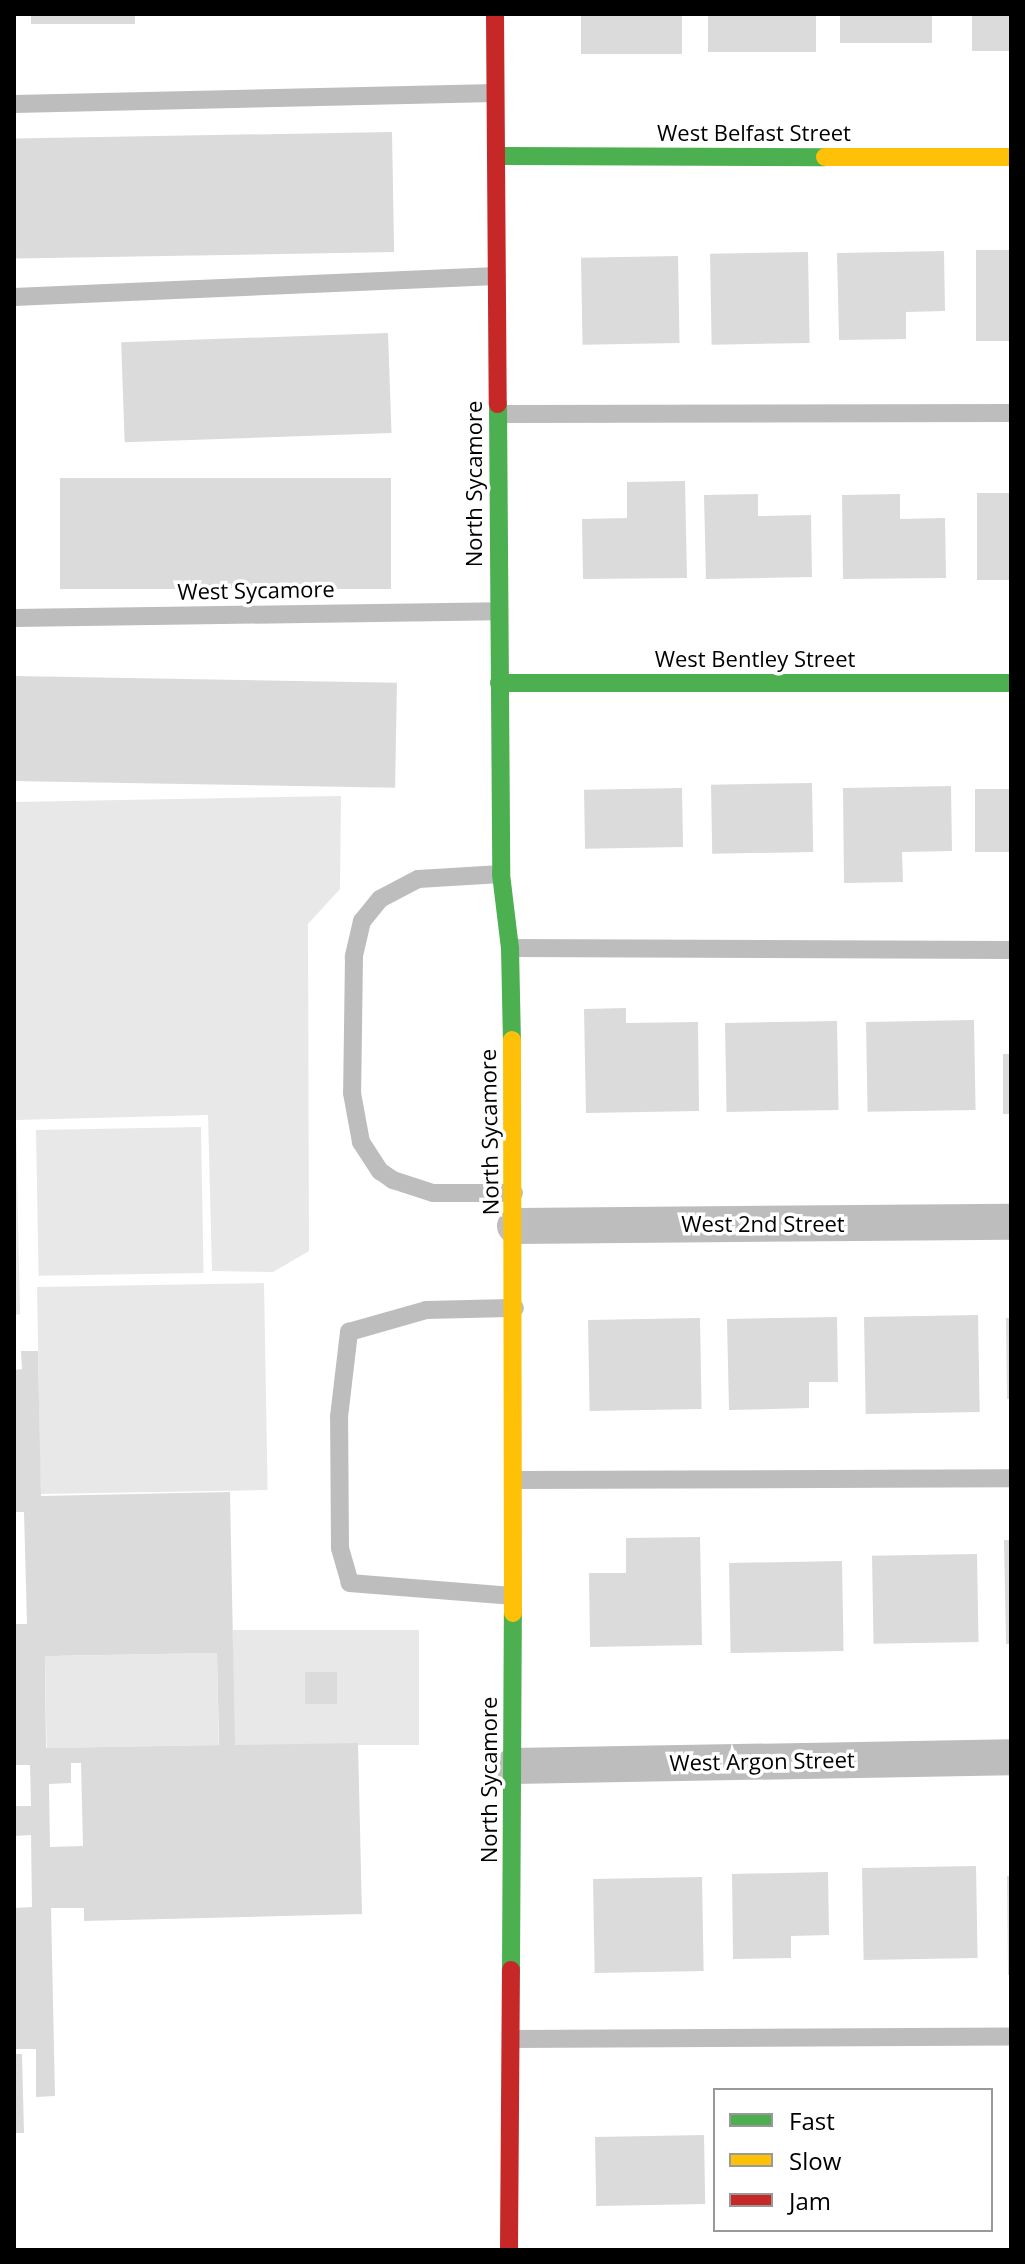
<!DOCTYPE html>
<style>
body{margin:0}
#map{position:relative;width:1025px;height:2264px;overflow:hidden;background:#fff;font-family:"Open Sans",sans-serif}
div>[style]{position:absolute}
.green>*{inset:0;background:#e8e8e8;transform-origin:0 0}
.building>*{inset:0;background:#dbdbdb;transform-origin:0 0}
.lane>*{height:18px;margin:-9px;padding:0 9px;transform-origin:9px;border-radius:9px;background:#bdbdbd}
.street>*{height:36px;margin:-18px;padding:0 18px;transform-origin:18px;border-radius:18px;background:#bdbdbd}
.fast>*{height:18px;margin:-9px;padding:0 9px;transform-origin:9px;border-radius:9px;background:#4caf50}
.slow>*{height:18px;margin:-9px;padding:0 9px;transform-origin:9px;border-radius:9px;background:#ffc107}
.jam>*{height:18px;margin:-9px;padding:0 9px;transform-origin:9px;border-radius:9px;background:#c62828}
span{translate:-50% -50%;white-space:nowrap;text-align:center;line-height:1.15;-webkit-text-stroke:7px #fff;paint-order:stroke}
.street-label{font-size:22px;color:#000}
.frame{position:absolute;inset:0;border:16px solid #000;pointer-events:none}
.legend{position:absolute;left:713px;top:2088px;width:280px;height:144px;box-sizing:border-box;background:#fff;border:2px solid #999;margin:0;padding:10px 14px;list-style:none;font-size:24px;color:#000}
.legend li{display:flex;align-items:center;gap:16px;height:40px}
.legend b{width:40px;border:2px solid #999}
</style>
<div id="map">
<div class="green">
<div style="clip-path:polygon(341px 796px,340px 889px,308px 924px,309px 1251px,273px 1272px,212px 1271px,208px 1115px,16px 1120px,20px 1314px,14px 1315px,14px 802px)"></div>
<div style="left:201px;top:1127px;width:146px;height:165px;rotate:89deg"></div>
<div style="left:264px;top:1283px;width:207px;height:227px;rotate:89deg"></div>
<div style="left:233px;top:1630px;width:186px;height:115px"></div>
<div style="left:217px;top:1653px;width:92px;height:172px;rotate:89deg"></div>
</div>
<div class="building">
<div style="left:31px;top:14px;width:104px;height:10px"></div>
<div style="left:581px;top:14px;width:101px;height:40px"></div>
<div style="left:708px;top:14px;width:108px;height:38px"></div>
<div style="left:840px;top:14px;width:92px;height:29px"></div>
<div style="left:972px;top:14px;width:39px;height:37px"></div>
<div style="left:392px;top:132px;width:120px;height:378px;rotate:89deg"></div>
<div style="left:1011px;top:250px;width:91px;height:35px;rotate:90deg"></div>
<div style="clip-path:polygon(944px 251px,945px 311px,906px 312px,906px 339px,839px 340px,837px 253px)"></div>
<div style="left:808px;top:252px;width:91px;height:98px;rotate:89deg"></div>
<div style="left:678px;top:256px;width:87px;height:97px;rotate:89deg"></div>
<div style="left:388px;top:333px;width:100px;height:267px;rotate:88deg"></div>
<div style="left:391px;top:478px;width:111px;height:331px;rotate:90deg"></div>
<div style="clip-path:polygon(685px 481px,687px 578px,583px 579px,582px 519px,627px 518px,627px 482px)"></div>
<div style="left:1011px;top:493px;width:87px;height:34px;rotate:90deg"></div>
<div style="clip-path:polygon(758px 494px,758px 516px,811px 515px,812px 577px,706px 579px,704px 495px)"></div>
<div style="clip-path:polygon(900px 494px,900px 519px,945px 518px,946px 578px,843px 579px,842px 495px)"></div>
<div style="left:14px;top:676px;width:383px;height:105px;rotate:1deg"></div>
<div style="left:812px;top:783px;width:69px;height:101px;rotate:89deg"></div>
<div style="clip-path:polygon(951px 786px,952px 851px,902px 852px,903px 882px,844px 883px,843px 788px)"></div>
<div style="left:682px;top:788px;width:59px;height:98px;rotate:89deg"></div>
<div style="left:1011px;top:789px;width:63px;height:36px;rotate:90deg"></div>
<div style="clip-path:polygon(626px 1008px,626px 1023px,698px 1022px,699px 1111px,586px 1113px,584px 1009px)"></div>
<div style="left:974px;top:1020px;width:90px;height:108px;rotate:89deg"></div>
<div style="left:837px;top:1021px;width:89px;height:112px;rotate:89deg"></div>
<div style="left:1003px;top:1054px;width:8px;height:60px"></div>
<div style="left:978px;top:1315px;width:97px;height:114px;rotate:89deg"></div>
<div style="clip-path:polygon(837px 1317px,838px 1382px,809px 1382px,809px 1408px,729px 1410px,727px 1319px)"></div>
<div style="left:700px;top:1318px;width:91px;height:112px;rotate:89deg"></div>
<div style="clip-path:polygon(1006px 1318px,1011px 1318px,1011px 1399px,1007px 1399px)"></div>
<div style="clip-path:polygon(evenodd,21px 1351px,38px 1351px,41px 1496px,230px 1492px,235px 1745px,358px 1743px,362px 1914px,84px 1921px,84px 1908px,51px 1908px,55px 2096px,36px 2097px,36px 2049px,14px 2049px,14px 1908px,32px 1907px,31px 1835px,14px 1836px,14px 1806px,31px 1806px,30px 1765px,14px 1765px,14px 1624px,27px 1624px,24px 1512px,14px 1512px,14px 1370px,22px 1369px,21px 1351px,217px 1653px,219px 1745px,46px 1748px,45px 1656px,217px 1653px,21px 1351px,71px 1763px,81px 1763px,83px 1846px,50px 1847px,49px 1784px,71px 1783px,71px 1763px)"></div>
<div style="clip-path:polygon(700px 1537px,702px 1645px,590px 1647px,589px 1573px,626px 1573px,626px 1538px)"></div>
<div style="clip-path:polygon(1004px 1540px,1011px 1540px,1011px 1644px,1006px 1644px)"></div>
<div style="left:977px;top:1554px;width:88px;height:105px;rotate:89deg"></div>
<div style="left:842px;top:1561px;width:90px;height:113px;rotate:89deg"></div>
<div style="left:305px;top:1672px;width:32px;height:32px"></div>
<div style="left:976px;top:1866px;width:92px;height:114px;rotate:89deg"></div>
<div style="clip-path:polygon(828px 1872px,829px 1935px,791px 1936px,791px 1958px,733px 1959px,732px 1874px)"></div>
<div style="clip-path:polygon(1007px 1876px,1011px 1876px,1011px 1975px,1008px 1975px)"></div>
<div style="left:702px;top:1877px;width:94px;height:109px;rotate:89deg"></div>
<div style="clip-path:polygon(14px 2054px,22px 2054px,24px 2133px,14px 2133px)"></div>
<div style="left:704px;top:2135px;width:69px;height:109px;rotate:89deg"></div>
</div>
<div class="lane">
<div style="left:14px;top:104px;width:481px;rotate:-1.3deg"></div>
<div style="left:14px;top:297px;width:483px;rotate:-2.5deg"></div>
<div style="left:498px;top:414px;width:513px;rotate:-0.11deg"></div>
<div style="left:14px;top:618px;width:485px;rotate:-0.8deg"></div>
<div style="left:501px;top:874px;width:83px;rotate:176.6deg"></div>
<div style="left:418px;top:879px;width:43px;rotate:152.2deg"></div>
<div style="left:380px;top:899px;width:28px;rotate:129deg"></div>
<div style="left:362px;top:921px;width:37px;rotate:103deg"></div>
<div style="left:354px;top:957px;width:136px;rotate:90.8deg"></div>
<div style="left:352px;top:1093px;width:50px;rotate:79.6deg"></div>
<div style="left:361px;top:1142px;width:35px;rotate:57deg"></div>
<div style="left:380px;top:1171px;width:16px;rotate:35deg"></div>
<div style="left:393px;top:1180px;width:42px;rotate:18deg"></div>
<div style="left:433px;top:1193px;width:81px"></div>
<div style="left:510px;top:948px;width:501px;rotate:0.23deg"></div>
<div style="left:515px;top:1480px;width:496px;rotate:-0.2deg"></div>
<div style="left:512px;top:1596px;width:163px;rotate:-175.4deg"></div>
<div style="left:350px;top:1583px;width:36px;rotate:-106deg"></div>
<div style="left:340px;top:1548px;width:131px;rotate:-90.4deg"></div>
<div style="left:339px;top:1417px;width:86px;rotate:-83.3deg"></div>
<div style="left:349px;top:1332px;width:80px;rotate:-15.9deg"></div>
<div style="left:426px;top:1310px;width:89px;rotate:-1.3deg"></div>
<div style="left:512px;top:2039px;width:499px;rotate:-0.3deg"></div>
</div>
<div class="street">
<div style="left:515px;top:1226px;width:496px;rotate:-0.5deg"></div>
<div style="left:513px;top:1766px;width:498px;rotate:-1deg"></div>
</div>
<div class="fast">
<div style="left:496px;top:156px;width:329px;rotate:0.2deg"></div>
<div style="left:498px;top:404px;width:470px;rotate:89.6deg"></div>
<div style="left:501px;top:874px;width:75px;rotate:83.1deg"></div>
<div style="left:510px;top:948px;width:92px;rotate:88.8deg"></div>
<div style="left:499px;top:683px;width:512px"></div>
<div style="left:511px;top:1970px;width:357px;rotate:-89.7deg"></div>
</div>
<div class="slow">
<div style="left:825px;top:157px;width:186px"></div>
<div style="left:512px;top:1040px;width:573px;rotate:89.9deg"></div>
</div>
<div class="jam">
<div style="left:495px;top:14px;width:390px;rotate:89.6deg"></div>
<div style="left:509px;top:2250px;width:280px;rotate:-89.6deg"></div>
</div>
<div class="street-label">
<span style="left:754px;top:133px">West Belfast Street</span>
<span style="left:474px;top:484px;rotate:-90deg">North Sycamore</span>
<span style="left:256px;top:590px;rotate:-1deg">West Sycamore</span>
<span style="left:755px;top:659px">West Bentley Street</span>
<span style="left:489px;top:1132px;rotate:-91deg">North Sycamore</span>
<span style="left:763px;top:1224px">West 2nd Street</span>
<span style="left:762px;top:1761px;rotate:-1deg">West Argon Street</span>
<span style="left:489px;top:1780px;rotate:-90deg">North Sycamore</span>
</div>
<div class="frame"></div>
<ul class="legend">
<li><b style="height:10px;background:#4caf50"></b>Fast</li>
<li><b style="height:10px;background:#ffc107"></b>Slow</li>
<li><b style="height:10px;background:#c62828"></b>Jam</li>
</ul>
</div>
